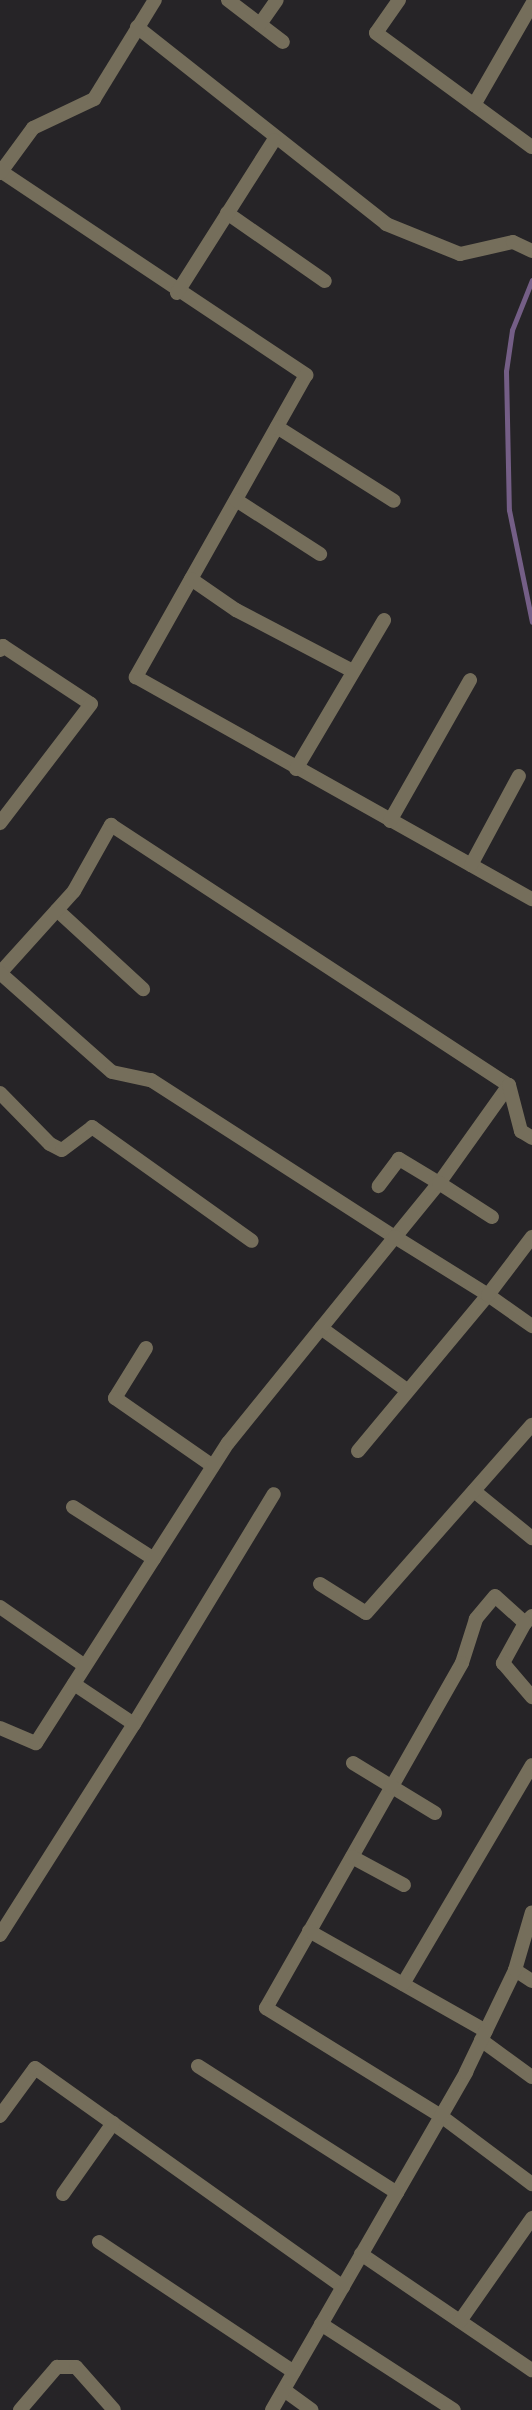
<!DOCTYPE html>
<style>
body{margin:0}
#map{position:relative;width:532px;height:2410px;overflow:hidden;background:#262427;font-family:"Fira Sans",sans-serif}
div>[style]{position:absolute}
.stream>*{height:5px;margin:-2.5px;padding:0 2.5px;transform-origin:2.5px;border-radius:2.5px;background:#745e86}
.street>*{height:14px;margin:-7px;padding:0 7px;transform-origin:7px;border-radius:7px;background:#756e5b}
span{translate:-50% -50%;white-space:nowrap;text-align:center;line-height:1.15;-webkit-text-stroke:6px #262427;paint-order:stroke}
</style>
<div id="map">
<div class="stream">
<div style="left:532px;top:280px;width:54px;rotate:111.8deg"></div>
<div style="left:512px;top:330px;width:41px;rotate:98.3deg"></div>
<div style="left:506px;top:371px;width:139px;rotate:88.8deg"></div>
<div style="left:509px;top:510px;width:114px;rotate:78.4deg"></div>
</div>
<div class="street">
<div style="left:228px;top:0;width:69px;rotate:37.4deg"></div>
<div style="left:399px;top:0;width:40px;rotate:124.9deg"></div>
<div style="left:376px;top:33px;width:193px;rotate:36.2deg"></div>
<div style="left:260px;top:24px;width:29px;rotate:-55deg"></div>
<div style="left:137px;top:27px;width:318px;rotate:38.3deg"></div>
<div style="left:386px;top:224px;width:80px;rotate:22.1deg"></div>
<div style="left:460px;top:254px;width:54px;rotate:-12.8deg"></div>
<div style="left:513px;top:242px;width:21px;rotate:25deg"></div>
<div style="left:474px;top:105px;width:116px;rotate:-60.1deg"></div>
<div style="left:2px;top:172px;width:366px;rotate:33.7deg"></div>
<div style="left:306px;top:375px;width:347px;rotate:119.4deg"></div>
<div style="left:136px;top:677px;width:454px;rotate:29.3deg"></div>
<div style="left:0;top:173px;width:56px;rotate:-53.7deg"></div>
<div style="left:33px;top:128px;width:68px;rotate:-25.4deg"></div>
<div style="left:94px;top:99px;width:116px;rotate:-58.4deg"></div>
<div style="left:227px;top:213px;width:119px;rotate:34.8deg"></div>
<div style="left:177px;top:293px;width:181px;rotate:-57.6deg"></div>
<div style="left:277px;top:427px;width:138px;rotate:32.3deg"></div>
<div style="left:236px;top:500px;width:100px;rotate:32.7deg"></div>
<div style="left:191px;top:579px;width:55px;rotate:34.6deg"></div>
<div style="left:236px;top:610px;width:130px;rotate:27.6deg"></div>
<div style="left:0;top:650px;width:5px;rotate:-53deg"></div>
<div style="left:3px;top:646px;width:105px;rotate:33.4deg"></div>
<div style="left:91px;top:704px;width:150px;rotate:127.4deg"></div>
<div style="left:296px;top:769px;width:173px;rotate:-59.4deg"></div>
<div style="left:390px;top:821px;width:162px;rotate:-60.4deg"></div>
<div style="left:471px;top:865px;width:101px;rotate:-61.7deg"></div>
<div style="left:57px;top:910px;width:117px;rotate:42.6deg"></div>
<div style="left:0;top:973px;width:110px;rotate:-47.9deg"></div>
<div style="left:74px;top:891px;width:76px;rotate:-60.7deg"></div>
<div style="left:111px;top:825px;width:475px;rotate:33.2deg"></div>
<div style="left:509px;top:1085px;width:120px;rotate:125.5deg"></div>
<div style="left:439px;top:1183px;width:47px;rotate:-149deg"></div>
<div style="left:399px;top:1159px;width:34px;rotate:127deg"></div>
<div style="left:0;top:973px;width:149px;rotate:41.5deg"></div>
<div style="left:112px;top:1072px;width:40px;rotate:12deg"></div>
<div style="left:151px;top:1080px;width:290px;rotate:32.8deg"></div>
<div style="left:395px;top:1237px;width:70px;rotate:-50.8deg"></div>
<div style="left:439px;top:1183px;width:63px;rotate:32.7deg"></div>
<div style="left:509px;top:1085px;width:48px;rotate:75.4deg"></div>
<div style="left:521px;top:1131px;width:13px;rotate:32deg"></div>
<div style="left:0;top:1093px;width:71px;rotate:45.6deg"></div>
<div style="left:50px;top:1144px;width:13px;rotate:27deg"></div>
<div style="left:62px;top:1150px;width:38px;rotate:-37deg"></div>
<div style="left:92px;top:1127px;width:196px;rotate:35.5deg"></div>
<div style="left:321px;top:1328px;width:107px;rotate:35.9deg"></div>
<div style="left:146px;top:1348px;width:59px;rotate:121.8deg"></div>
<div style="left:115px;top:1398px;width:119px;rotate:34.8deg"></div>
<div style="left:358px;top:1451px;width:203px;rotate:-50.2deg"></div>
<div style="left:488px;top:1295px;width:54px;rotate:35.2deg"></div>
<div style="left:474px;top:1491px;width:75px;rotate:39deg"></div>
<div style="left:73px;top:1507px;width:96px;rotate:32.7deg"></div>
<div style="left:320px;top:1584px;width:54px;rotate:32.2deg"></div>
<div style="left:366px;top:1613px;width:251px;rotate:-48.6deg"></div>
<div style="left:0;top:1607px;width:103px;rotate:34.8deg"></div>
<div style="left:532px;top:1616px;width:10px;rotate:135deg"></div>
<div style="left:525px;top:1623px;width:40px;rotate:-138deg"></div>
<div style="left:495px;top:1596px;width:30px;rotate:130deg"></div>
<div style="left:476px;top:1619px;width:46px;rotate:107.7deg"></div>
<div style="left:462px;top:1663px;width:397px;rotate:119.6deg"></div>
<div style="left:266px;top:2008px;width:206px;rotate:31.7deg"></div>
<div style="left:441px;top:2116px;width:114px;rotate:36.8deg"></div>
<div style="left:525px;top:1623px;width:46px;rotate:118.8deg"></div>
<div style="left:503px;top:1663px;width:45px;rotate:49.5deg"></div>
<div style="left:74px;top:1684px;width:72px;rotate:33.7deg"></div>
<div style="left:134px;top:1724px;width:269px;rotate:-58.7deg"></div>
<div style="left:0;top:1728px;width:39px;rotate:23deg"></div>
<div style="left:36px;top:1743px;width:356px;rotate:-57.4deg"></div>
<div style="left:228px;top:1443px;width:265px;rotate:-51deg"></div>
<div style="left:395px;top:1237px;width:110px;rotate:31.9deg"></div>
<div style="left:488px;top:1295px;width:73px;rotate:-52.8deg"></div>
<div style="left:353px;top:1763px;width:96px;rotate:31.4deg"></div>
<div style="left:352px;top:1857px;width:59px;rotate:28.3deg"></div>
<div style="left:309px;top:1931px;width:203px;rotate:29.5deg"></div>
<div style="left:0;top:1935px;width:250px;rotate:-57.6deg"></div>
<div style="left:515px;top:1970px;width:20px;rotate:33deg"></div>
<div style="left:403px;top:1984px;width:254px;rotate:-59.5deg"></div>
<div style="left:481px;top:2040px;width:63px;rotate:36deg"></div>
<div style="left:198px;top:2066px;width:236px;rotate:32.5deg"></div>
<div style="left:0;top:2116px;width:59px;rotate:-53.9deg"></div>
<div style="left:35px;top:2068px;width:378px;rotate:35.4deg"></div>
<div style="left:63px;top:2194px;width:87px;rotate:-54.8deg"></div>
<div style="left:99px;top:2242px;width:234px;rotate:33.7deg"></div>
<div style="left:361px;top:2254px;width:207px;rotate:34.2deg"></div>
<div style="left:460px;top:2321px;width:126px;rotate:-55deg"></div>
<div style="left:321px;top:2324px;width:158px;rotate:32.9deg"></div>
<div style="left:284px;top:2390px;width:34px;rotate:36deg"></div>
<div style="left:20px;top:2410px;width:57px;rotate:-49.3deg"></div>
<div style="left:57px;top:2367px;width:19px"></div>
<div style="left:76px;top:2367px;width:57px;rotate:48.5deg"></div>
<div style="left:272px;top:2410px;width:390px;rotate:-60.1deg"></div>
<div style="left:466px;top:2072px;width:113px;rotate:-64.3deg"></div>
<div style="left:515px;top:1970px;width:60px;rotate:-73.7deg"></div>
</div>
</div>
